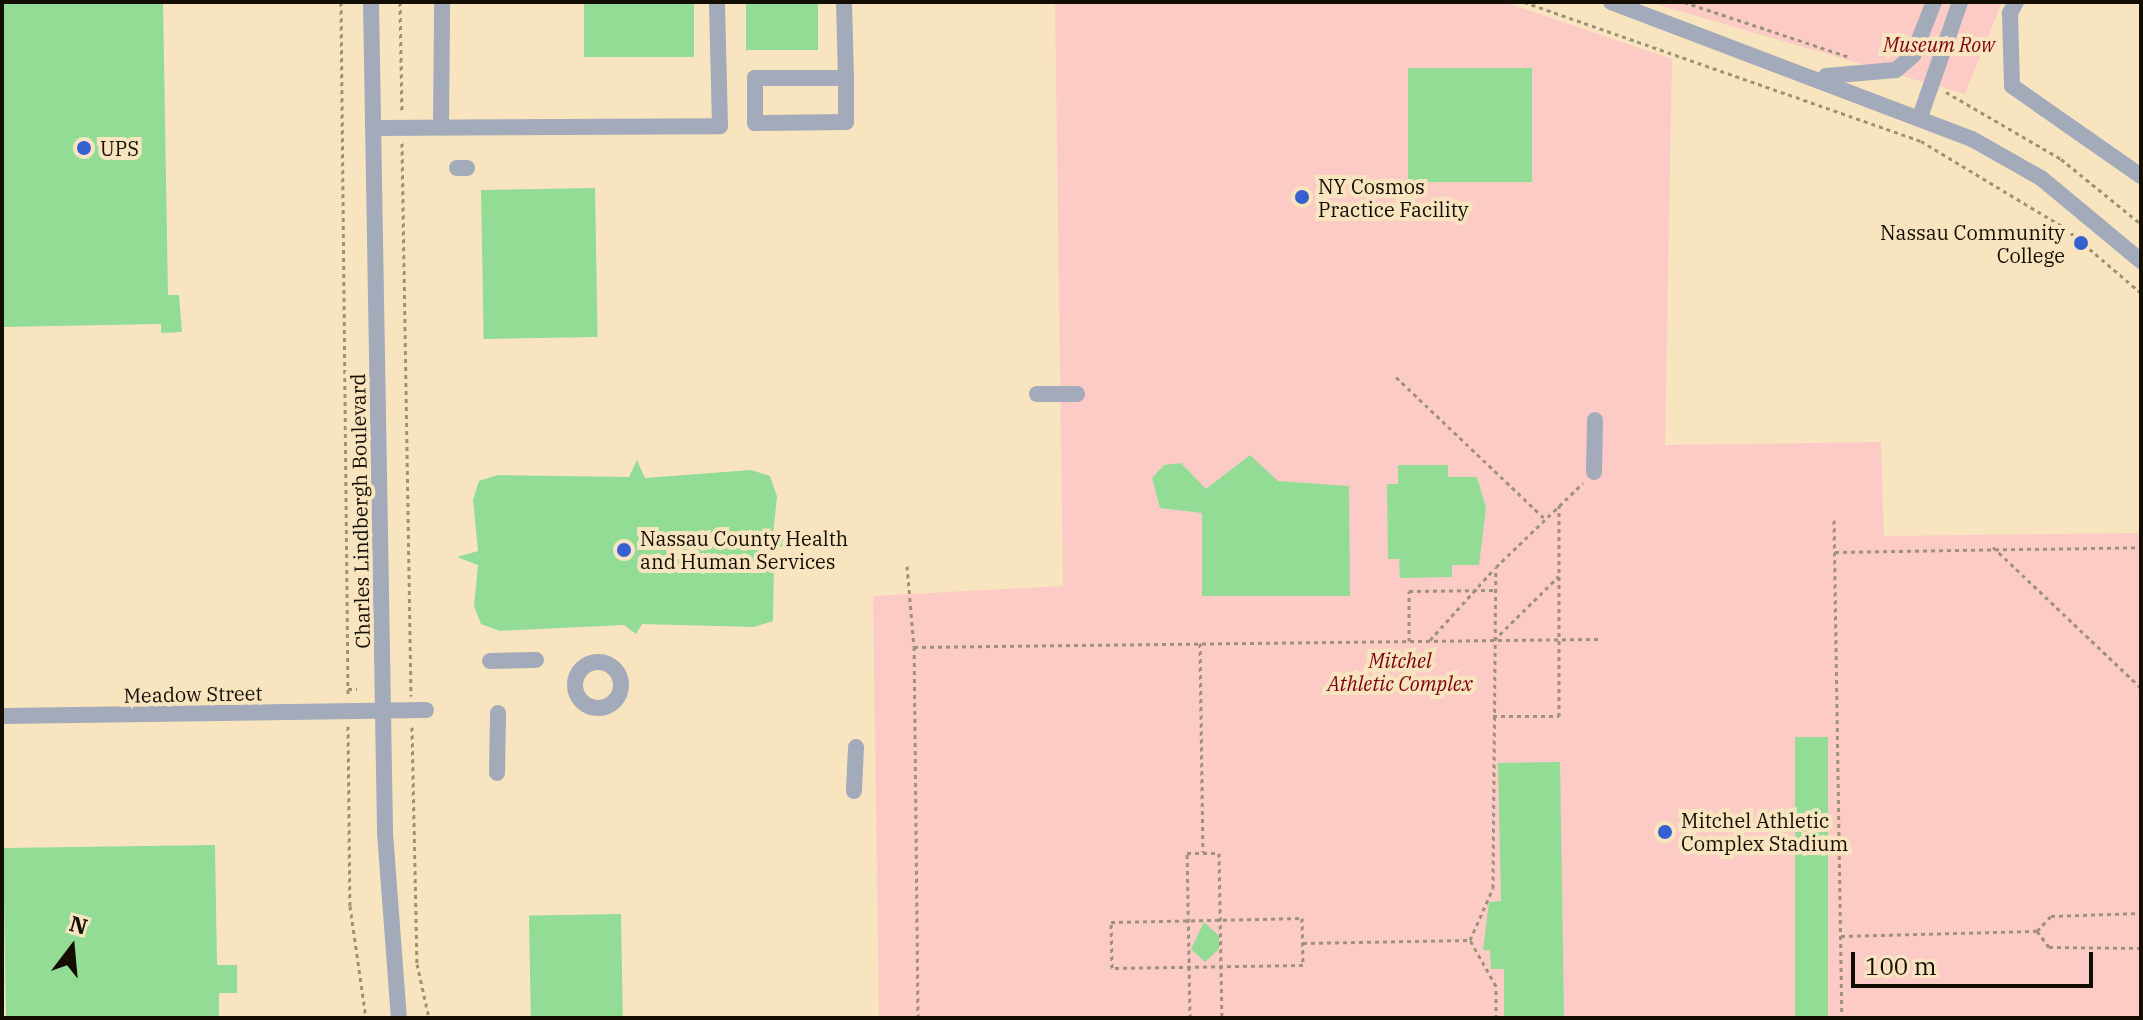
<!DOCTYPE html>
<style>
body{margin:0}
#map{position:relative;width:2143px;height:1020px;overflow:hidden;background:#f8e5bf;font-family:"IBM Plex Serif",serif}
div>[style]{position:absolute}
.green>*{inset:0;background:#fccbc6}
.building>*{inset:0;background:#93dc96;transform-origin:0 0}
.path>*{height:3px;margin-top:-1.5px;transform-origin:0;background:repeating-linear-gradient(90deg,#9f9176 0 4px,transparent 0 8px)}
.minor>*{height:16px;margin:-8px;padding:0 8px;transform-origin:8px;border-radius:8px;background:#a3aaba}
.minor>.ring{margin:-8px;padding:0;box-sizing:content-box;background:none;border:16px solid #a3aaba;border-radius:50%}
.dots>*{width:22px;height:22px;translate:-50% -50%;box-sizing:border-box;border:4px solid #f8e5bf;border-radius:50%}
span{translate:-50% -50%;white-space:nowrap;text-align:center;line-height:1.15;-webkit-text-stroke:8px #f8e5bf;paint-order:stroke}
.park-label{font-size:20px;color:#7e000f;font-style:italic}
.poi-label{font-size:20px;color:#130d02}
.left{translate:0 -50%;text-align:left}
.right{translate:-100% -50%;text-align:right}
.street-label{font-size:20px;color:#130d02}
.frame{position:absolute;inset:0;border:4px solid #130d02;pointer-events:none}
.north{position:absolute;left:32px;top:908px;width:80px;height:80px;-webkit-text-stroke:6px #f8e5bf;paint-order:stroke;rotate:16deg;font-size:22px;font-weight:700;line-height:32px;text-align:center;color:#130d02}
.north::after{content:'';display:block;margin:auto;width:28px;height:36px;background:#130d02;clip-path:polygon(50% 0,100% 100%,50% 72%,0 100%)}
.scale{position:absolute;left:1851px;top:952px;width:242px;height:36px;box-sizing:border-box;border:4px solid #130d02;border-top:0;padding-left:10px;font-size:24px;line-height:28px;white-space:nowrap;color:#130d02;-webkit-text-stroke:6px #f8e5bf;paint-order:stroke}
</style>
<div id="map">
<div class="green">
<div style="clip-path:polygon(1055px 2px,1504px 2px,1672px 59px,1665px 445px,1881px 442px,1884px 536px,2141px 533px,2141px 1018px,879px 1018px,873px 596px,1063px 586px)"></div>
<div style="clip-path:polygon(1648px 2px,2002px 2px,1965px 94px)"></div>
</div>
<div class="building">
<div style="clip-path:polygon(2px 2px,163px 2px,168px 295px,179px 295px,182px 332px,161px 333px,161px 324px,2px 327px)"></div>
<div style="left:584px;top:2px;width:110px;height:55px"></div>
<div style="left:746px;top:2px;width:72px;height:48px"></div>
<div style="left:1408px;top:68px;width:124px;height:114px"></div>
<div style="left:595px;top:188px;width:149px;height:114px;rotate:89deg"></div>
<div style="clip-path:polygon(1250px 455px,1278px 481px,1349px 486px,1350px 596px,1202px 596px,1202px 513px,1160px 508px,1152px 478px,1164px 465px,1181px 463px,1206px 489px)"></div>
<div style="clip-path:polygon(637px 460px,645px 478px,751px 470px,770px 476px,777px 496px,773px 536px,791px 542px,761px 556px,774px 567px,773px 621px,754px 627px,642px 624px,636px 634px,624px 625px,500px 631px,481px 624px,474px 606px,478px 565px,457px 557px,478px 551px,473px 500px,479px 481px,498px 475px,629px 477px)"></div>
<div style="clip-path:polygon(1398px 465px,1448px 465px,1448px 477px,1477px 477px,1486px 508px,1479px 565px,1452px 565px,1452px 577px,1400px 578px,1399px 559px,1388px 559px,1387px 484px,1398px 484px)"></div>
<div style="left:1795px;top:737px;width:33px;height:281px"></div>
<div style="clip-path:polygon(1560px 762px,1564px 1018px,1504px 1018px,1504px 969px,1491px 969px,1490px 950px,1483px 950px,1489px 902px,1501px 901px,1498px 763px)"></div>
<div style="clip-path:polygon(215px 845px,217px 965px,237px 965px,237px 993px,219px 993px,219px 1018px,6px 1018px,3px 848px)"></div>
<div style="left:621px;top:914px;width:104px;height:92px;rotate:89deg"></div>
<div style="clip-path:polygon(1204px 922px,1219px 936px,1219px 949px,1205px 962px,1191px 949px)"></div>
</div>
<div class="path">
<div style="left:341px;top:2px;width:692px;rotate:89.42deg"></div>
<div style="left:400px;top:2px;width:110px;rotate:89deg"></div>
<div style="left:1524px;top:2px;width:421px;rotate:19.3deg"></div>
<div style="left:1921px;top:141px;width:168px;rotate:31.1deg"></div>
<div style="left:2065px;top:228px;width:100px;rotate:40.5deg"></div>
<div style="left:1684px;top:2px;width:174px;rotate:18.4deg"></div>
<div style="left:1946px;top:92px;width:133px;rotate:30.2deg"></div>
<div style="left:2061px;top:159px;width:103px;rotate:39.1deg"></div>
<div style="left:402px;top:143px;width:553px;rotate:89.07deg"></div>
<div style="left:1396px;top:377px;width:206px;rotate:43.6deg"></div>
<div style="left:1834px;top:520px;width:498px;rotate:89.1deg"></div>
<div style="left:1993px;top:547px;width:204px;rotate:43.6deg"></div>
<div style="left:1835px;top:552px;width:306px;rotate:-0.9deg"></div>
<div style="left:907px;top:566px;width:81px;rotate:85.1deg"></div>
<div style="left:1430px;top:640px;width:96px;rotate:-48deg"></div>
<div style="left:1494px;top:640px;width:91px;rotate:-44.6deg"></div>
<div style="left:1409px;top:641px;width:50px;rotate:-90deg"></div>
<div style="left:1409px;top:591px;width:86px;rotate:-0.7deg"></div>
<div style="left:1200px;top:643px;width:209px;rotate:89.2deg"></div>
<div style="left:348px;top:689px;width:9px"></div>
<div style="left:1493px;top:716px;width:66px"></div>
<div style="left:1559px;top:716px;width:210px;rotate:-90deg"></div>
<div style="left:348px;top:726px;width:180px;rotate:89.4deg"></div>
<div style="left:350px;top:906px;width:113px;rotate:81.9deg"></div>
<div style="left:412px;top:727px;width:237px;rotate:88.8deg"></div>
<div style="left:417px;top:964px;width:55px;rotate:77.5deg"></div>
<div style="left:1302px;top:918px;width:47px;rotate:88.8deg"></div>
<div style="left:1303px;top:965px;width:191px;rotate:179.1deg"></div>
<div style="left:1112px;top:968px;width:46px;rotate:-91.2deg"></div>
<div style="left:1111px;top:922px;width:191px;rotate:-1.2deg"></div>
<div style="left:2037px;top:931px;width:20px;rotate:53deg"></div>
<div style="left:2049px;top:947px;width:92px;rotate:0.6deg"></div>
<div style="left:1841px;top:936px;width:196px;rotate:-1.5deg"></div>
<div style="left:2037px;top:931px;width:21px;rotate:-47deg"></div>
<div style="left:2051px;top:916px;width:90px;rotate:-1.9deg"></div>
<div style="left:1303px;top:943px;width:167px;rotate:-1deg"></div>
<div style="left:918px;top:1018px;width:371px;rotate:-90.6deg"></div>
<div style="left:914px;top:647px;width:686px;rotate:-0.67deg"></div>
<div style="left:1190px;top:1018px;width:165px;rotate:-91deg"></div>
<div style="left:1187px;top:853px;width:32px"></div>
<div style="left:1219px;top:853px;width:165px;rotate:89deg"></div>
<div style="left:1496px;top:1018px;width:32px;rotate:-90deg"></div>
<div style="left:1496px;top:986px;width:53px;rotate:-119.5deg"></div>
<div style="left:1470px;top:940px;width:57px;rotate:-66.1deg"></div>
<div style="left:1493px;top:888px;width:321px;rotate:-89.5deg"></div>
<div style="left:1496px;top:567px;width:121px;rotate:-44deg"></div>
</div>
<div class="minor">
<div style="left:371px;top:2px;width:831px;rotate:89.03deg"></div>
<div style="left:385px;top:833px;width:186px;rotate:85.7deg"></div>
<div style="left:844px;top:2px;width:76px;rotate:88.5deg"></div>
<div style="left:846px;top:78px;width:44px;rotate:90deg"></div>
<div style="left:846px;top:122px;width:91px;rotate:179.4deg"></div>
<div style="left:755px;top:123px;width:45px;rotate:-90deg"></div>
<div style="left:755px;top:78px;width:91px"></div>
<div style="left:1611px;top:2px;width:386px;rotate:20.8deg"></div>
<div style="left:1972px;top:139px;width:79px;rotate:29.5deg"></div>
<div style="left:2041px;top:178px;width:130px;rotate:39.7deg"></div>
<div style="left:2016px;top:2px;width:13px;rotate:119deg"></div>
<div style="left:2010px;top:13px;width:73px;rotate:88.4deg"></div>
<div style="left:2012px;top:86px;width:157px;rotate:34.9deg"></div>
<div style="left:1826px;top:76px;width:70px;rotate:-4.9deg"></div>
<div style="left:1896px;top:70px;width:23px;rotate:-41deg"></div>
<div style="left:1913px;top:55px;width:57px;rotate:-68.4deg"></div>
<div style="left:1920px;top:117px;width:122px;rotate:-70.8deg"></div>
<div style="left:441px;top:127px;width:125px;rotate:-89.5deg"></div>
<div style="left:373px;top:128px;width:347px;rotate:-0.3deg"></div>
<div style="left:720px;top:126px;width:124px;rotate:-91.4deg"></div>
<div style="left:457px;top:168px;width:10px"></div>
<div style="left:1037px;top:394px;width:40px"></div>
<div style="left:1594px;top:472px;width:52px;rotate:-88.9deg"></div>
<div style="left:490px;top:661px;width:46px;rotate:-1.2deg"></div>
<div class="ring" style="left:575px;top:662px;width:30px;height:30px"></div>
<div style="left:2px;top:716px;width:424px;rotate:-0.8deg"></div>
<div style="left:497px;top:773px;width:60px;rotate:-89deg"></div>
<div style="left:854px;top:791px;width:44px;rotate:-87.4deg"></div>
</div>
<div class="dots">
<div style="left:84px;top:148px;background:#365fd0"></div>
<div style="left:1302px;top:197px;background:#365fd0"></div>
<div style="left:2081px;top:243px;background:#365fd0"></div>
<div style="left:624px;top:550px;background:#365fd0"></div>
<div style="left:1665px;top:832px;background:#365fd0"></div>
</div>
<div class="park-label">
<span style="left:1939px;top:44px">Museum Row</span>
<span style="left:1400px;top:672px">Mitchel<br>Athletic Complex</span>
</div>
<div class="poi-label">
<span class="left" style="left:100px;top:148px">UPS</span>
<span class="left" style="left:1318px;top:198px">NY Cosmos<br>Practice Facility</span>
<span class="right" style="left:2065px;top:244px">Nassau Community<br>College</span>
<span class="left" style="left:640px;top:550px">Nassau County Health<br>and Human Services</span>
<span class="left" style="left:1681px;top:832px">Mitchel Athletic<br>Complex Stadium</span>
</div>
<div class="street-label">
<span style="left:360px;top:511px;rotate:-91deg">Charles Lindbergh Boulevard</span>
<span style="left:193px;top:694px;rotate:-1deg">Meadow Street</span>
</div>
<div class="frame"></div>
<div class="north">N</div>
<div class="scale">100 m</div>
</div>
